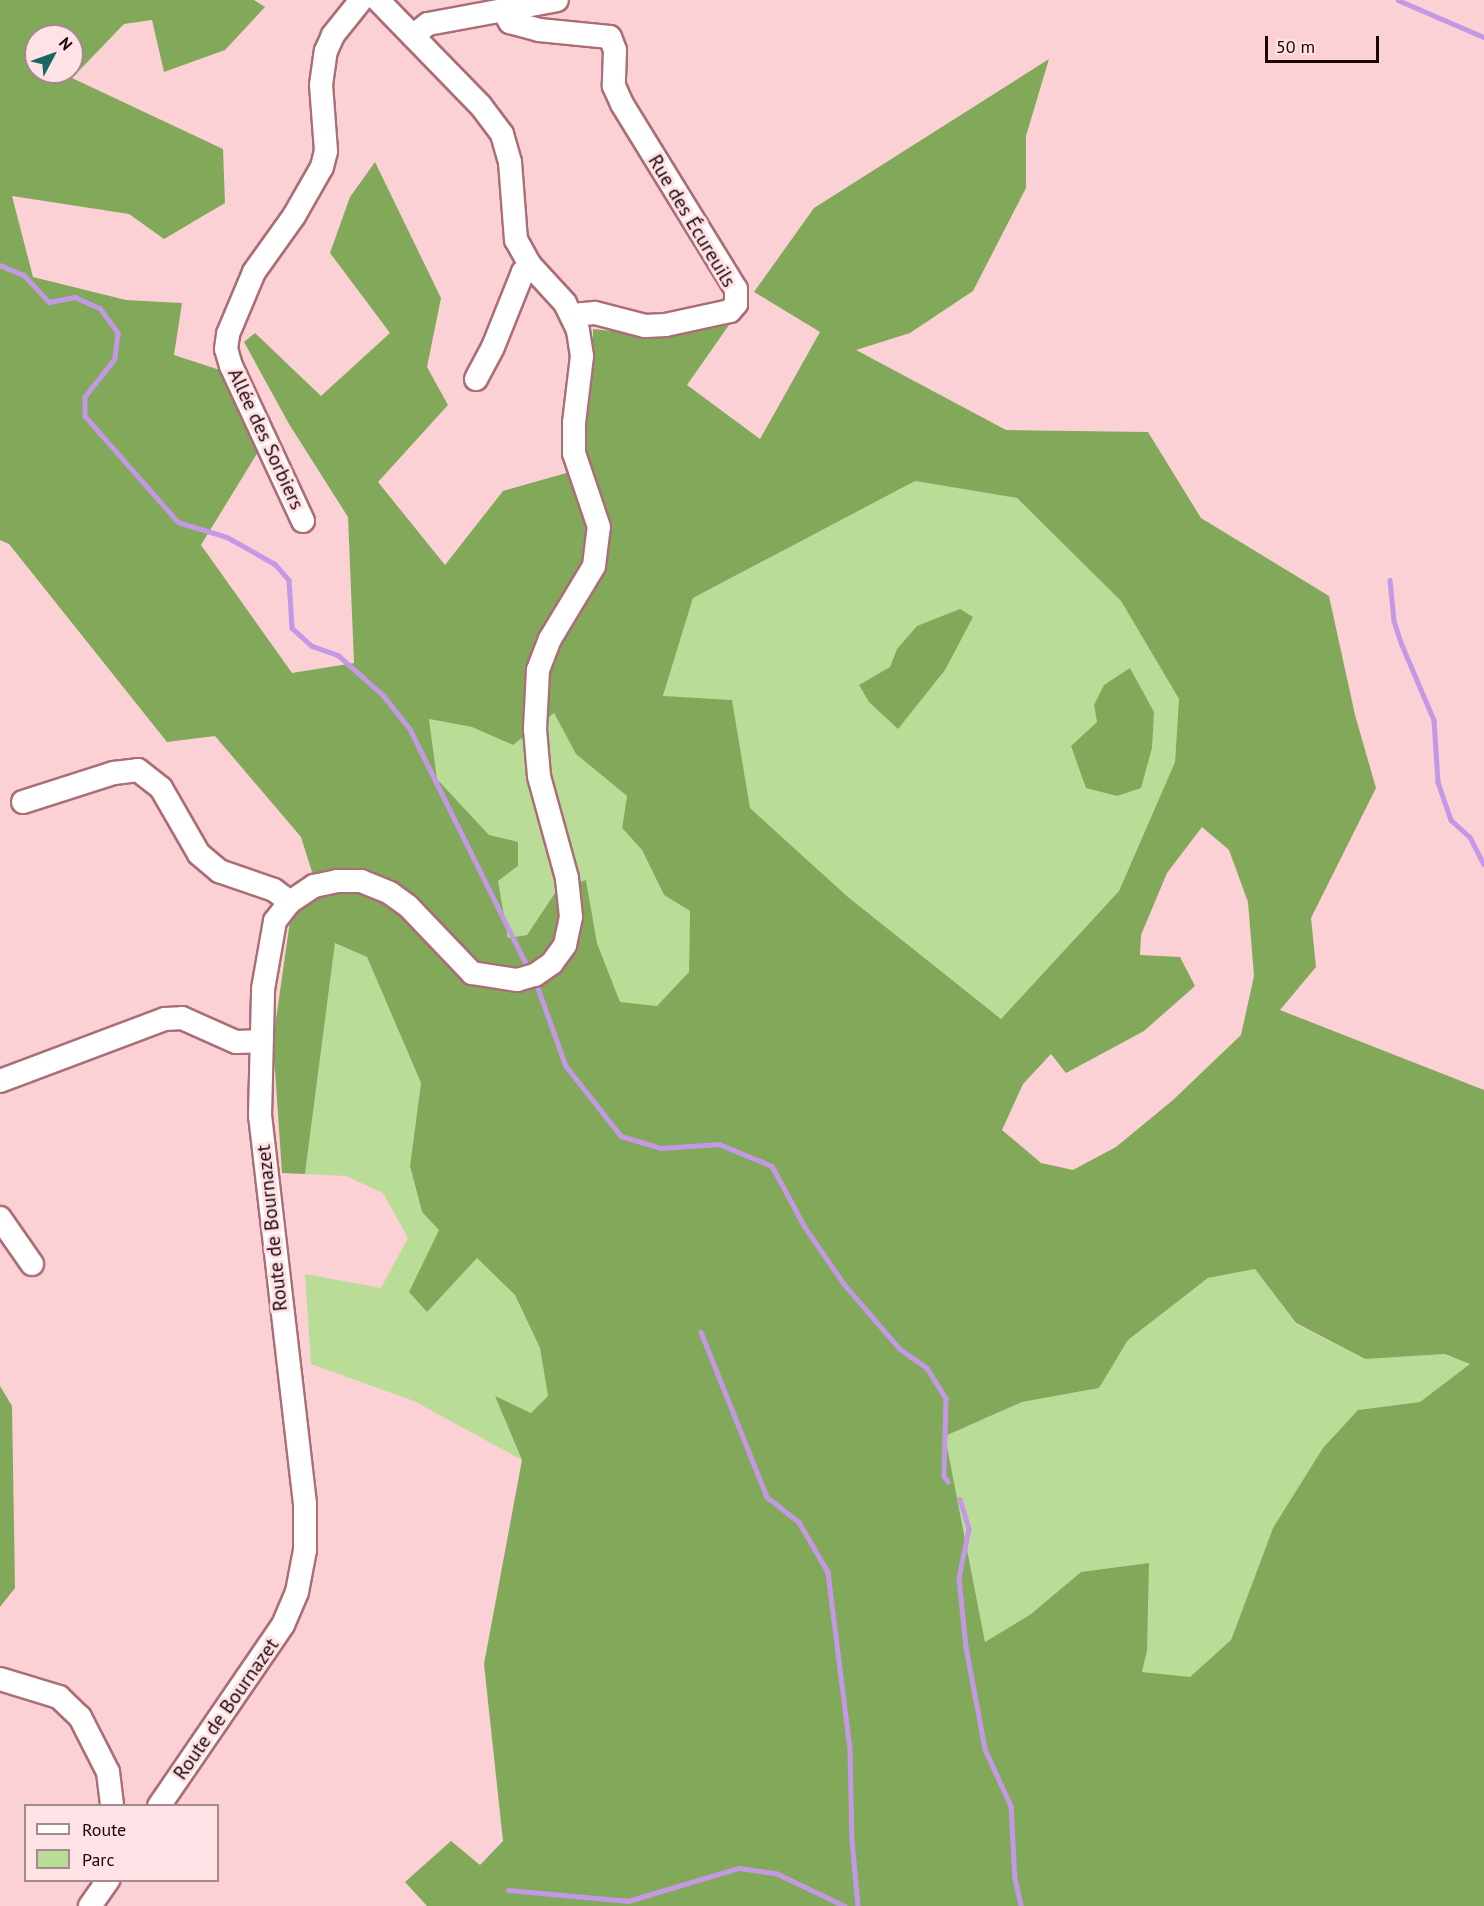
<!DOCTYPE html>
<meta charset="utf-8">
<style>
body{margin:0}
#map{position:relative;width:1484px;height:1906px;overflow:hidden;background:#fbd1d6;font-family:"PT Sans",sans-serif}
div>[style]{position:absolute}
.green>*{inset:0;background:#b9dd97}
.forest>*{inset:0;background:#82a95a}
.stream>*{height:4.5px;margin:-2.25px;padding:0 2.25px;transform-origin:2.25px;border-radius:2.25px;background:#c498e4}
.roads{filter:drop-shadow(2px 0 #ab6e76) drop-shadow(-2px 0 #ab6e76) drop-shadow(0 2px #ab6e76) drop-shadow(0 -2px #ab6e76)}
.minor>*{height:22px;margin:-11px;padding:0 11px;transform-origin:11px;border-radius:11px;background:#fff}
span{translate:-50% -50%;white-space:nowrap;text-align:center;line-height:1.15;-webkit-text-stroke:6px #ffe2e5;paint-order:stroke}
.street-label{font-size:20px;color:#1a0508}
.legend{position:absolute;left:24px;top:1804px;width:195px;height:78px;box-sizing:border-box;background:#ffe2e5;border:2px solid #a38a8d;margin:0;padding:8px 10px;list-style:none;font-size:18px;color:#1a0508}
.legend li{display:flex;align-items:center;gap:12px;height:30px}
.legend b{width:30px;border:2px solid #a38a8d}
.north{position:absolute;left:24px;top:24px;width:60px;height:60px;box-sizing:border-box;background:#ffe2e5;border:2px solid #a38a8d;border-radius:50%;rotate:49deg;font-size:16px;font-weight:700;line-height:24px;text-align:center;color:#1a0508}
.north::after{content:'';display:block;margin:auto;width:21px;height:27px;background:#196663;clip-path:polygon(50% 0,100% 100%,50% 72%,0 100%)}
.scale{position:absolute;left:1265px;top:36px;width:114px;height:27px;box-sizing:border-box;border:3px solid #1a0508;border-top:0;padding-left:8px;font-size:18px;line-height:21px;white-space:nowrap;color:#1a0508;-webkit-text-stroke:4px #ffe2e5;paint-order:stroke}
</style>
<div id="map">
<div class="green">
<div style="clip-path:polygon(915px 481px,1017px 498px,1121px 601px,1179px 699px,1175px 762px,1119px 891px,1001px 1019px,848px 897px,750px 808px,732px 700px,663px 697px,693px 598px)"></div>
<div style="clip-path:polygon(554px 713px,576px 754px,627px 796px,622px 828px,642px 850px,664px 895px,690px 911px,689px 972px,657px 1007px,620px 1002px,597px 943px,586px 880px,557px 890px,527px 935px,508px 938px,498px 881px,518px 866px,437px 779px,429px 719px,472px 727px,513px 745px)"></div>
<div style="clip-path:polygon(335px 943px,367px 957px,421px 1083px,410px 1166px,422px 1212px,439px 1230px,410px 1292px,427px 1312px,477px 1258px,515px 1295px,540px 1348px,548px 1396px,532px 1413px,496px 1397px,522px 1460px,414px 1401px,311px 1364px,305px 1274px,381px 1288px,408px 1238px,383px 1193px,346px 1176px,305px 1174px)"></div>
<div style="clip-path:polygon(1255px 1269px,1296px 1324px,1364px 1359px,1445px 1354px,1471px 1364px,1420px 1402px,1358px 1410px,1273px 1528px,1231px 1640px,1190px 1678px,1142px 1673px,1147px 1651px,1081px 1572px,1031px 1614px,985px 1642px,945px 1436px,1022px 1402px,1099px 1388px,1128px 1340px,1208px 1278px)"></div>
</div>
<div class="forest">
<div style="clip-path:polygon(evenodd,0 0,254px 0,265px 7px,225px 50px,164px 72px,152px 20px,124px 24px,72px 78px,223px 149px,225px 203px,164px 239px,129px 214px,12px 196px,33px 277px,126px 300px,182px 303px,174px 355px,220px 370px,243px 407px,258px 452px,201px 545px,292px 673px,354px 663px,348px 517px,289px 424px,244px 342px,255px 333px,321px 396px,390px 333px,330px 253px,350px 197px,375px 162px,441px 298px,427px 367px,448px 405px,378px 482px,445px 565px,503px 491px,570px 472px,593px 364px,593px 329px,660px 336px,729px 325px,687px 385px,760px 439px,820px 332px,754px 292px,814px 208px,1049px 59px,1026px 136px,1026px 188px,973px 291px,910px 333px,856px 350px,1006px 430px,1148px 432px,1201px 518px,1329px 596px,1355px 715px,1376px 788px,1311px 918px,1316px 967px,1280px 1010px,1484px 1090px,1484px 1906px,427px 1906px,405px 1882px,451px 1841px,480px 1865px,503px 1841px,484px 1664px,522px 1460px,495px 1396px,531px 1413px,548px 1396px,540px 1348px,515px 1295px,477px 1258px,427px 1312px,409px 1292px,439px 1230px,422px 1212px,410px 1166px,421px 1083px,367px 957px,335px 943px,305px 1174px,282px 1173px,273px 1041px,291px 914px,312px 872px,301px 837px,215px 736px,167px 742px,9px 544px,0 540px,0 0,36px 36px,72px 36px,72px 72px,36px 72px,36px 36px,0 0,915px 481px,1017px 498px,1121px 601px,1179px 699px,1175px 762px,1119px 891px,1001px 1019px,848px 897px,750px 808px,732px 700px,663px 696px,693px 598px,915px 481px,0 0,554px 713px,576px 754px,627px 796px,622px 828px,642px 850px,664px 895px,690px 911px,689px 972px,657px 1006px,620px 1002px,597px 943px,586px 880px,557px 890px,527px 935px,508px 938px,498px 881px,518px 866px,518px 842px,489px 835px,437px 779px,429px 719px,472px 727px,513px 745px,554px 713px,0 0,1202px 827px,1229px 850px,1248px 902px,1254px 976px,1241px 1035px,1173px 1100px,1116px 1147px,1073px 1170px,1041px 1163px,1002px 1130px,1023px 1084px,1051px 1054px,1066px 1073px,1144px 1031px,1195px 986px,1180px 957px,1140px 955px,1141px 935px,1167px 873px,1202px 827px,0 0,1255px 1269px,1296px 1323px,1365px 1359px,1445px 1354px,1470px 1364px,1420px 1402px,1358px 1410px,1323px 1448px,1273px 1528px,1231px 1640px,1190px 1677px,1142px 1672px,1147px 1651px,1149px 1563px,1081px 1572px,1031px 1614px,985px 1642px,945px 1436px,1022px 1402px,1099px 1388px,1128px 1340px,1208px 1278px,1255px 1269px)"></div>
<div style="clip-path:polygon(960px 609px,973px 617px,945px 670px,898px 729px,869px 702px,859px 685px,890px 667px,897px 649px,917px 626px)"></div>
<div style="clip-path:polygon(1130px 668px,1154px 712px,1152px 748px,1141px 788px,1117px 796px,1086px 788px,1071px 746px,1097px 722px,1094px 705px,1104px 685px)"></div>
<div style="clip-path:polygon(0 1386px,12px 1406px,15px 1588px,0 1607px)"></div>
</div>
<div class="stream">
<div style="left:1398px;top:0;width:94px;rotate:23.3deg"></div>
<div style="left:0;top:265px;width:26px;rotate:23deg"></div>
<div style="left:24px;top:275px;width:37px;rotate:47deg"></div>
<div style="left:49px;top:302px;width:26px;rotate:-11deg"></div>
<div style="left:75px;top:297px;width:27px;rotate:24deg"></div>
<div style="left:100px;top:308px;width:31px;rotate:54deg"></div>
<div style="left:118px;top:333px;width:26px;rotate:97deg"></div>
<div style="left:115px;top:359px;width:48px;rotate:128.3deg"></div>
<div style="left:85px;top:397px;width:19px;rotate:90deg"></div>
<div style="left:85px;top:416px;width:141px;rotate:48.7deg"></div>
<div style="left:178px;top:522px;width:51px;rotate:17deg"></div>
<div style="left:227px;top:537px;width:55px;rotate:29.4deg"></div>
<div style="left:275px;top:564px;width:21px;rotate:49deg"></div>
<div style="left:289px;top:580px;width:48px;rotate:86.4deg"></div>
<div style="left:292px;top:628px;width:27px;rotate:42deg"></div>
<div style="left:312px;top:646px;width:28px;rotate:19deg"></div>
<div style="left:338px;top:655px;width:60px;rotate:41.6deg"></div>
<div style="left:383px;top:695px;width:43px;rotate:51.5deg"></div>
<div style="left:410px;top:729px;width:262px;rotate:63.7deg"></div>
<div style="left:1390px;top:580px;width:41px;rotate:84.4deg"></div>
<div style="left:1394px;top:621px;width:25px;rotate:72deg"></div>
<div style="left:1402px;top:645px;width:82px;rotate:66.9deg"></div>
<div style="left:1434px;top:720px;width:62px;rotate:86.3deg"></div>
<div style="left:1438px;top:782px;width:40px;rotate:71.1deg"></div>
<div style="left:1451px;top:820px;width:25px;rotate:42deg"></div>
<div style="left:1470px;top:837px;width:30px;rotate:63deg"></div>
<div style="left:538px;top:988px;width:83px;rotate:70.3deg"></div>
<div style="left:566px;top:1066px;width:89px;rotate:51.8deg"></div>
<div style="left:621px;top:1136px;width:42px;rotate:16.7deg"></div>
<div style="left:661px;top:1148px;width:58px;rotate:-3.9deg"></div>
<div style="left:719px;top:1144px;width:57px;rotate:22.5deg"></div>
<div style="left:772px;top:1166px;width:69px;rotate:61.6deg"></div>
<div style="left:805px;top:1227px;width:69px;rotate:55.6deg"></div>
<div style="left:844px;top:1284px;width:86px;rotate:49.3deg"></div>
<div style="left:900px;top:1349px;width:33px;rotate:35deg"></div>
<div style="left:927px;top:1368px;width:36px;rotate:58deg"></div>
<div style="left:946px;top:1398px;width:78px;rotate:91.5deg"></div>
<div style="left:944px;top:1476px;width:7px;rotate:56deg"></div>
<div style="left:701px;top:1332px;width:178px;rotate:68.2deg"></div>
<div style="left:767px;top:1497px;width:41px;rotate:38deg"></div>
<div style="left:799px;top:1522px;width:58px;rotate:59.9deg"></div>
<div style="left:828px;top:1572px;width:177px;rotate:82.9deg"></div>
<div style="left:850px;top:1748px;width:92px;rotate:88.8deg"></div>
<div style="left:852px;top:1840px;width:66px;rotate:84.8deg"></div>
<div style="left:960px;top:1499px;width:31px;rotate:73deg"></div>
<div style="left:969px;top:1529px;width:50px;rotate:101.5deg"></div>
<div style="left:959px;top:1578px;width:69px;rotate:84.2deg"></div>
<div style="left:966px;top:1647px;width:104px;rotate:79.4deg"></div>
<div style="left:985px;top:1749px;width:63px;rotate:65.5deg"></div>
<div style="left:1011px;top:1806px;width:73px;rotate:86.9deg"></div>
<div style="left:1015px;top:1879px;width:28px;rotate:77deg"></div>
<div style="left:508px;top:1890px;width:121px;rotate:5.2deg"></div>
<div style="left:628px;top:1901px;width:116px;rotate:-16.6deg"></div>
<div style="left:739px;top:1868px;width:37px;rotate:8deg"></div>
<div style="left:776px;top:1873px;width:76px;rotate:25.6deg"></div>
</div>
<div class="roads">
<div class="minor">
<div style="left:504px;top:12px;width:12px;rotate:59deg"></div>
<div style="left:510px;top:22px;width:30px;rotate:15deg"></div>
<div style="left:539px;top:30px;width:71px;rotate:5.6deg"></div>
<div style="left:610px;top:37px;width:14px;rotate:69deg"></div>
<div style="left:615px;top:50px;width:36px;rotate:92deg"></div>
<div style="left:614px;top:86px;width:20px;rotate:66deg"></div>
<div style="left:622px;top:104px;width:217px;rotate:58.4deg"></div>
<div style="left:736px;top:289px;width:15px;rotate:90deg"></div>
<div style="left:736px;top:304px;width:9px;rotate:131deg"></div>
<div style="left:730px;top:311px;width:66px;rotate:167.7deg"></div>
<div style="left:666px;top:325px;width:21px;rotate:177deg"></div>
<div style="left:645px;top:326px;width:52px;rotate:-165.4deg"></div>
<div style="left:595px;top:313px;width:23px;rotate:175deg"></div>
<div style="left:413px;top:36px;width:19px;rotate:-39deg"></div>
<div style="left:428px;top:24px;width:131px;rotate:-10.5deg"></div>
<div style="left:476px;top:379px;width:36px;rotate:-62deg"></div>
<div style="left:493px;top:347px;width:81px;rotate:-68.2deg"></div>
<div style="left:523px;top:272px;width:10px;rotate:-45deg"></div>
<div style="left:303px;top:521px;width:171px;rotate:-114.9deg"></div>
<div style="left:231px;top:366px;width:18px;rotate:-106deg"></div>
<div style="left:226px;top:349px;width:15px;rotate:-82deg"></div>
<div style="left:228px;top:334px;width:67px;rotate:-67.2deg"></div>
<div style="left:254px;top:272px;width:69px;rotate:-54.5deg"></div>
<div style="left:294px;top:216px;width:56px;rotate:-60.3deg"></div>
<div style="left:322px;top:167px;width:16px;rotate:-76deg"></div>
<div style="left:326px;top:151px;width:66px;rotate:-94.3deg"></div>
<div style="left:321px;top:85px;width:34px;rotate:-82deg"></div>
<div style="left:326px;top:51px;width:17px;rotate:-66deg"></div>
<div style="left:333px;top:35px;width:45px;rotate:-51.3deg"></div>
<div style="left:23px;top:802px;width:96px;rotate:-17.7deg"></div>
<div style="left:114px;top:773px;width:24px;rotate:-7deg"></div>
<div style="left:138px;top:770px;width:29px;rotate:38deg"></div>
<div style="left:161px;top:788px;width:76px;rotate:60.1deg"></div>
<div style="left:199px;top:854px;width:26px;rotate:40deg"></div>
<div style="left:219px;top:871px;width:58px;rotate:19.1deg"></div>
<div style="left:274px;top:890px;width:20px;rotate:37deg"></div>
<div style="left:0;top:1081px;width:176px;rotate:-20.6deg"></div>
<div style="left:165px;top:1019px;width:17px;rotate:-3deg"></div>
<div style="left:182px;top:1018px;width:59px;rotate:24deg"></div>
<div style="left:236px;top:1042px;width:23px;rotate:-2deg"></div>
<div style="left:0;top:1218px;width:56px;rotate:55.2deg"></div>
<div style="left:0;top:1679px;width:62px;rotate:17deg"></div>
<div style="left:59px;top:1697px;width:29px;rotate:44deg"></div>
<div style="left:80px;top:1717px;width:62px;rotate:63deg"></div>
<div style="left:108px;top:1772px;width:34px;rotate:83deg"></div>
<div style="left:159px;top:1806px;width:219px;rotate:-55.6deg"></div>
<div style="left:283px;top:1625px;width:36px;rotate:-67deg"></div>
<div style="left:297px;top:1592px;width:43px;rotate:-79.2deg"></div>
<div style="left:305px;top:1550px;width:46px;rotate:-90deg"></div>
<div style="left:305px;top:1504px;width:391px;rotate:-96.6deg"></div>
<div style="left:260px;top:1116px;width:127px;rotate:-88.6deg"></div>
<div style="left:263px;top:989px;width:69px;rotate:-80deg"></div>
<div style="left:275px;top:921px;width:24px;rotate:-52deg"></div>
<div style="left:290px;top:902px;width:29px;rotate:-34deg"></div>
<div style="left:314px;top:886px;width:24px;rotate:-12deg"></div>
<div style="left:337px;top:881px;width:24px"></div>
<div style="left:361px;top:881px;width:31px;rotate:22deg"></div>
<div style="left:390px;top:893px;width:22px;rotate:36deg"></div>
<div style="left:408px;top:906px;width:93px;rotate:46.3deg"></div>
<div style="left:472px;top:973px;width:46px;rotate:8.8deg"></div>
<div style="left:517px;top:980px;width:19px;rotate:-16deg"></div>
<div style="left:535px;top:975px;width:21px;rotate:-35deg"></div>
<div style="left:552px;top:963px;width:22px;rotate:-54deg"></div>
<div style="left:565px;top:945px;width:29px;rotate:-78deg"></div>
<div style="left:571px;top:917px;width:39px;rotate:-96deg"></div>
<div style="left:567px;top:878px;width:106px;rotate:-105.4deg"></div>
<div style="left:539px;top:776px;width:47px;rotate:-94.9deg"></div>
<div style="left:535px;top:729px;width:59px;rotate:-87.1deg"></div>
<div style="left:538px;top:670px;width:33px;rotate:-69deg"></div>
<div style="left:550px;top:639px;width:85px;rotate:-58.9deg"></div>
<div style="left:594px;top:566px;width:39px;rotate:-83deg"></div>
<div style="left:599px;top:527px;width:78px;rotate:-108.7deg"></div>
<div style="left:574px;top:453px;width:30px;rotate:-90deg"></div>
<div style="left:574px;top:423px;width:67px;rotate:-83.2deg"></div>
<div style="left:582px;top:356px;width:26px;rotate:-99deg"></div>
<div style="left:578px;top:330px;width:30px;rotate:-116deg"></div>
<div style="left:565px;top:303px;width:52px;rotate:-132.6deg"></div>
<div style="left:530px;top:265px;width:29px;rotate:-119deg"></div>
<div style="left:516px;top:240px;width:78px;rotate:-94.4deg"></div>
<div style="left:510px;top:162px;width:29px;rotate:-106deg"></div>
<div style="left:502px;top:134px;width:36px;rotate:-127deg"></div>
<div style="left:480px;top:105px;width:146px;rotate:-134.2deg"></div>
<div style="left:90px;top:1906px;width:32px;rotate:-55deg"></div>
</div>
</div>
<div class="street-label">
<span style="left:692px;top:221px;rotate:59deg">Rue des Écureuils</span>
<span style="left:266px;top:439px;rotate:65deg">Allée des Sorbiers</span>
<span style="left:272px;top:1228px;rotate:-96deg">Route de Bournazet</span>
<span style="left:226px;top:1709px;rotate:-55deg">Route de Bournazet</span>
</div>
<ul class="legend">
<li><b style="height:8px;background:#fff"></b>Route</li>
<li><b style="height:16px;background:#b9dd97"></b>Parc</li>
</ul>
<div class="north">N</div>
<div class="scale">50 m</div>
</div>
